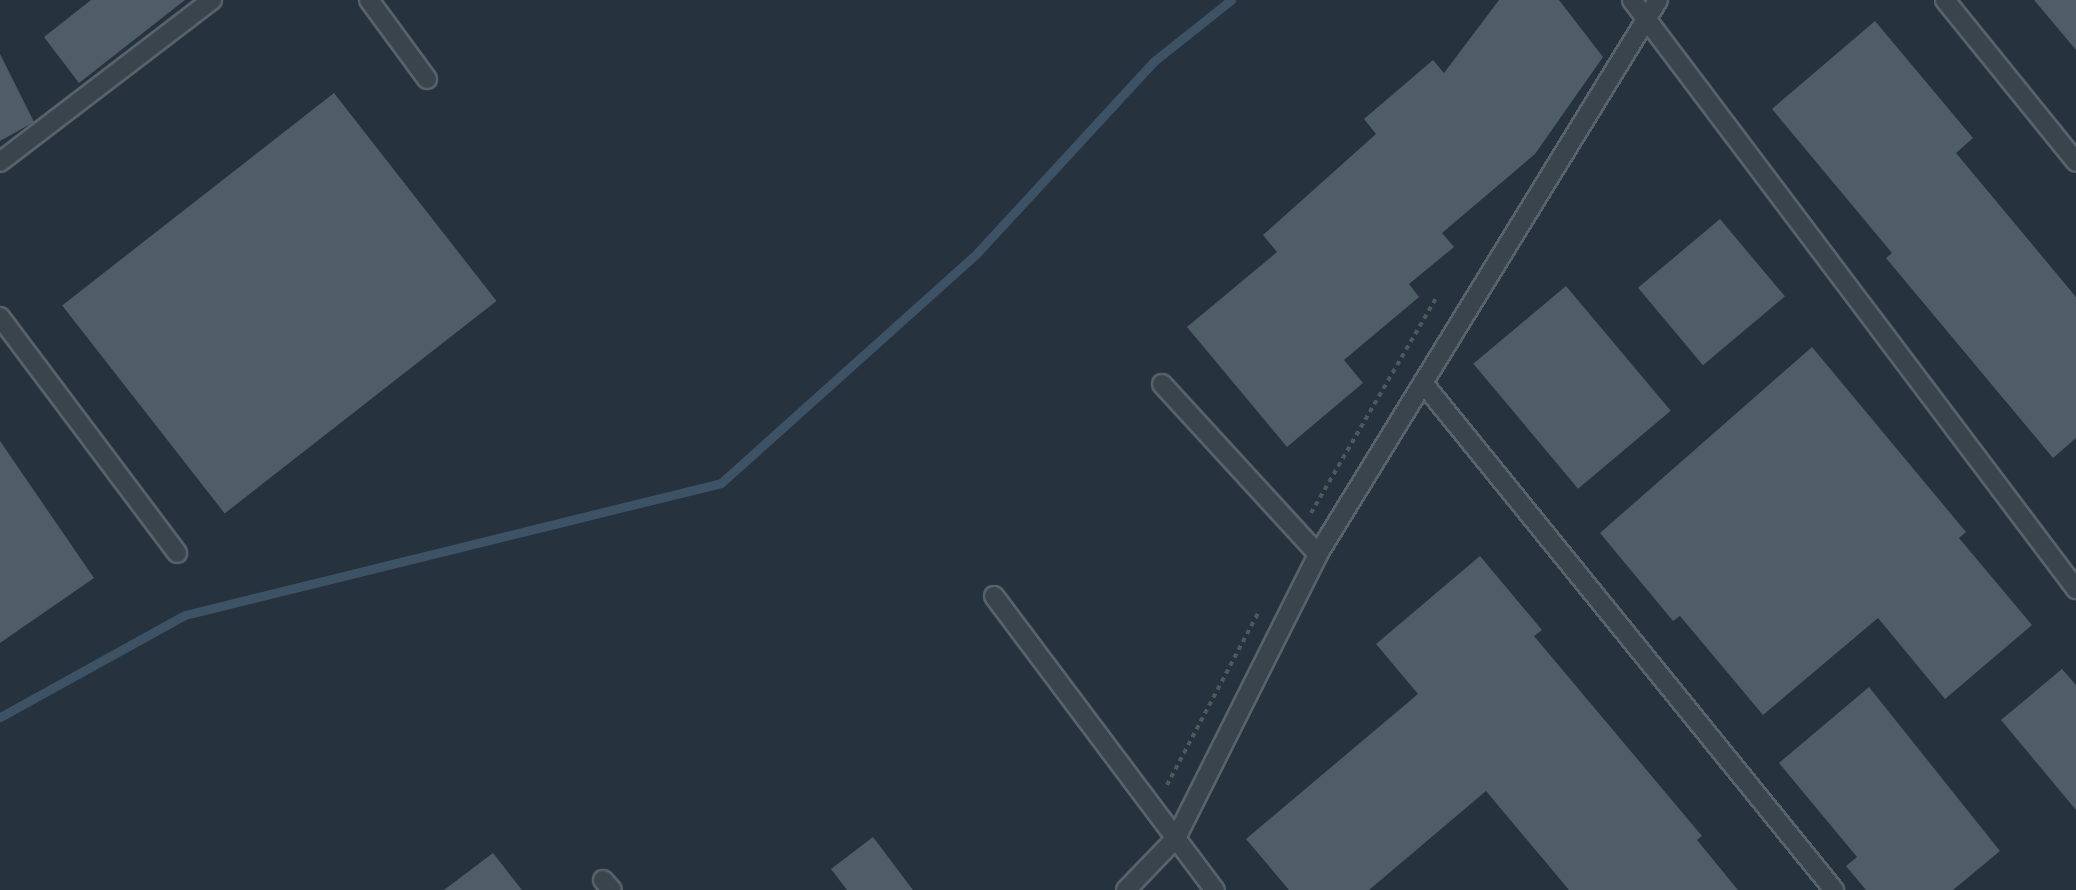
<!DOCTYPE html>
<style>
body{margin:0}
#map{position:relative;width:2076px;height:890px;overflow:hidden;background:#26323d;font-family:Rubik,sans-serif}
div>[style]{position:absolute}
.stream>*{height:9px;margin:-4.5px;padding:0 4.5px;transform-origin:4.5px;border-radius:4.5px;background:#3d5265}
.building>*{inset:0;background:#4f5d67;transform-origin:0 0}
.path>*{height:4px;margin-top:-2px;transform-origin:0;background:repeating-linear-gradient(90deg,#485c5c 0 4.5px,transparent 0 9px)}
.roads{filter:drop-shadow(2px 0 #58626b) drop-shadow(-2px 0 #58626b) drop-shadow(0 2px #58626b) drop-shadow(0 -2px #58626b)}
.service>*{height:18px;margin:-9px;padding:0 9px;transform-origin:9px;border-radius:9px;background:#3a444d}
span{translate:-50% -50%;white-space:nowrap;text-align:center;line-height:1.15;-webkit-text-stroke:5px #1f2932;paint-order:stroke}
</style>
<div id="map">
<div class="stream">
<div style="left:0;top:717px;width:211px;rotate:-28.9deg"></div>
<div style="left:185px;top:615px;width:552px;rotate:-13.83deg"></div>
<div style="left:721px;top:483px;width:344px;rotate:-41.9deg"></div>
<div style="left:977px;top:253px;width:260px;rotate:-47.3deg"></div>
<div style="left:1153px;top:62px;width:100px;rotate:-38.5deg"></div>
</div>
<div class="building">
<div style="clip-path:polygon(91px 0,185px 0,79px 83px,44px 37px)"></div>
<div style="clip-path:polygon(1499px 0,1559px 0,1603px 57px,1535px 154px,1442px 233px,1454px 247px,1409px 284px,1419px 297px,1344px 360px,1363px 383px,1287px 447px,1187px 327px,1277px 252px,1263px 235px,1376px 134px,1364px 119px,1433px 60px,1444px 73px)"></div>
<div style="clip-path:polygon(2034px 0,2076px 0,2076px 50px)"></div>
<div style="clip-path:polygon(1875px 21px,1973px 138px,1956px 153px,2076px 297px,2076px 438px,2053px 458px,1886px 258px,1892px 253px,1772px 109px)"></div>
<div style="clip-path:polygon(0 54px,34px 122px,0 141px)"></div>
<div style="left:334px;top:93px;width:264px;height:345px;rotate:52deg"></div>
<div style="left:1720px;top:219px;width:101px;height:107px;rotate:50deg"></div>
<div style="left:1566px;top:286px;width:163px;height:121px;rotate:50deg"></div>
<div style="clip-path:polygon(1812px 347px,1966px 532px,1959px 538px,2032px 625px,1945px 699px,1878px 618px,1763px 715px,1680px 616px,1673px 621px,1600px 533px)"></div>
<div style="clip-path:polygon(0 441px,94px 578px,0 643px)"></div>
<div style="clip-path:polygon(1480px 556px,1542px 630px,1534px 636px,1702px 836px,1697px 840px,1738px 890px,1569px 890px,1486px 791px,1369px 890px,1289px 890px,1246px 839px,1418px 694px,1376px 644px)"></div>
<div style="clip-path:polygon(2062px 669px,2076px 685px,2076px 810px,2001px 720px)"></div>
<div style="clip-path:polygon(1869px 687px,2000px 851px,1953px 890px,1866px 890px,1846px 866px,1857px 857px,1779px 763px)"></div>
<div style="clip-path:polygon(873px 837px,913px 890px,847px 890px,831px 869px)"></div>
<div style="clip-path:polygon(493px 853px,522px 890px,444px 890px)"></div>
</div>
<div class="path">
<div style="left:1311px;top:513px;width:249px;rotate:-59.8deg"></div>
<div style="left:1167px;top:785px;width:197px;rotate:-62.1deg"></div>
</div>
<div class="roads">
<div class="service">
<div style="left:369px;top:0;width:98px;rotate:53.7deg"></div>
<div style="left:1632px;top:0;width:738px;rotate:52.99deg"></div>
<div style="left:1945px;top:0;width:208px;rotate:51deg"></div>
<div style="left:0;top:162px;width:267px;rotate:-37.4deg"></div>
<div style="left:0;top:317px;width:295px;rotate:53.1deg"></div>
<div style="left:1423px;top:383px;width:653px;rotate:50.97deg"></div>
<div style="left:1162px;top:384px;width:231px;rotate:47.5deg"></div>
<div style="left:994px;top:596px;width:368px;rotate:53.1deg"></div>
<div style="left:603px;top:880px;width:13px;rotate:48deg"></div>
<div style="left:1126px;top:890px;width:72px;rotate:-46.1deg"></div>
<div style="left:1176px;top:838px;width:318px;rotate:-63.4deg"></div>
<div style="left:1318px;top:554px;width:650px;rotate:-58.46deg"></div>
</div>
</div>
</div>
